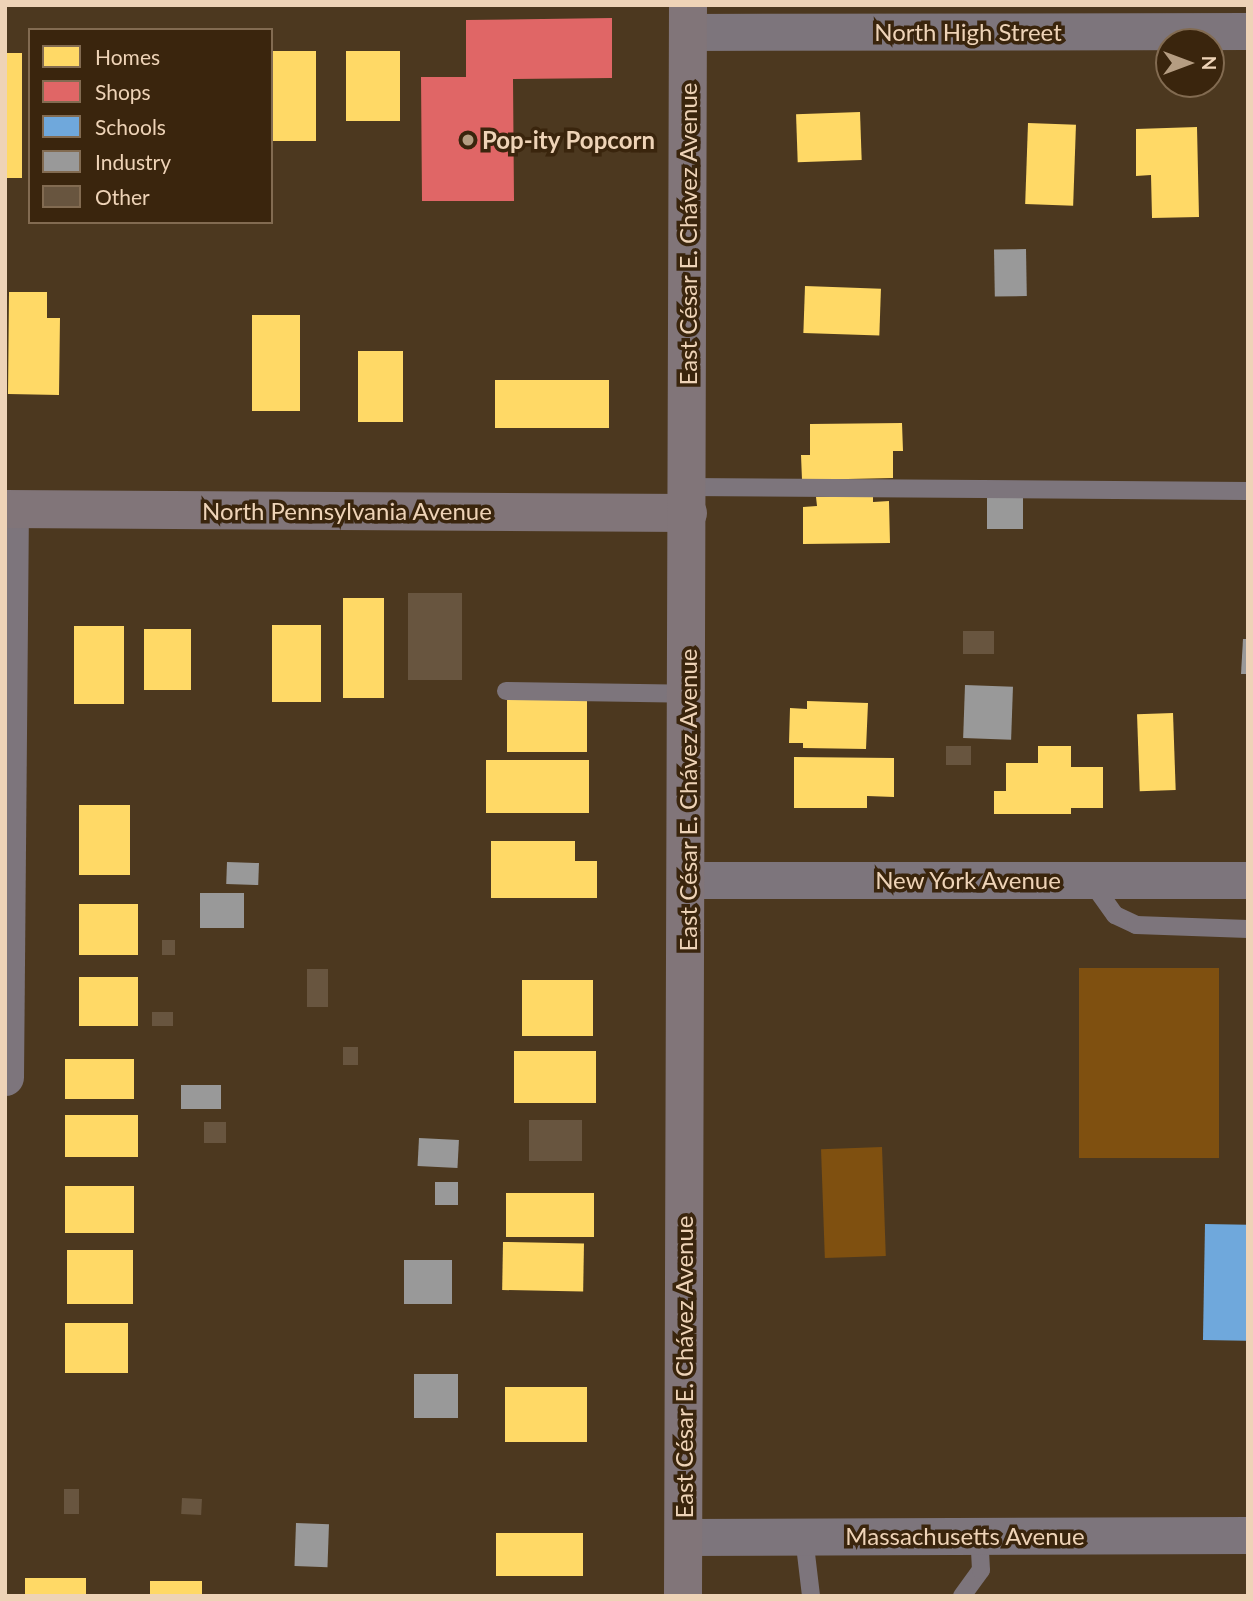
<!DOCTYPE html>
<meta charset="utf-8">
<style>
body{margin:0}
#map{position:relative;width:1253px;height:1601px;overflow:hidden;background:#4c381f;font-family:Lato,sans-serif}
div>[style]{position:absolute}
.green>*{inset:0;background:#7f5010;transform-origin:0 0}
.homes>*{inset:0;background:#ffd966;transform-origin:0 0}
.shops>*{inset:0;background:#e06666}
.schools>*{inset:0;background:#6fa8dc;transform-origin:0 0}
.industry>*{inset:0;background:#999;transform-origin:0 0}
.building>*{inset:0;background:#68553f;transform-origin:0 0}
.lane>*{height:18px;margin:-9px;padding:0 9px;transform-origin:9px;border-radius:9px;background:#7d757c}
.street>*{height:37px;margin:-18.5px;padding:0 18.5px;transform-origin:18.5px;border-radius:18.5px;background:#7d757c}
.secondary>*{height:38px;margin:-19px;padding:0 19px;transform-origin:19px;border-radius:19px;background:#817579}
.dots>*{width:19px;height:19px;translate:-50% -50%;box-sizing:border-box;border:4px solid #3a250d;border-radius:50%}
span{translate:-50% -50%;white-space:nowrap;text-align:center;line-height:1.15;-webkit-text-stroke:7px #3a250d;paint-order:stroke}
.street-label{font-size:24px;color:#eed3b7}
.poi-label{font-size:24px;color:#eed3b7;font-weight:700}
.left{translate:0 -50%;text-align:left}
.frame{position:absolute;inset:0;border:7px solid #eed3b7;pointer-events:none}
.legend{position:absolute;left:28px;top:28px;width:245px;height:196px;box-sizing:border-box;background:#3a250d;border:2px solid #826b51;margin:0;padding:9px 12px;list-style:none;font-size:21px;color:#eed3b7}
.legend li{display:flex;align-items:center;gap:14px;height:35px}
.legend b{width:35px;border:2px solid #826b51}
.north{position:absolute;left:1155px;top:28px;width:70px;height:70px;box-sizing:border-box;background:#3a250d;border:2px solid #826b51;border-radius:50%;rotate:90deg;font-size:19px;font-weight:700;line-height:28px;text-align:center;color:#eed3b7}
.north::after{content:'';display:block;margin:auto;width:24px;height:32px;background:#b59d82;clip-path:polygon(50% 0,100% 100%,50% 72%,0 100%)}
</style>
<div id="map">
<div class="green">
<div style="left:1219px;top:968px;width:190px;height:140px;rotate:90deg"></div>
<div style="left:882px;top:1147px;width:109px;height:61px;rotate:88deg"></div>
</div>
<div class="homes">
<div style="left:271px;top:51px;width:45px;height:90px"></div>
<div style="left:346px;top:51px;width:54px;height:70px"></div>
<div style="left:5px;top:53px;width:17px;height:125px"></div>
<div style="left:860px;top:112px;width:48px;height:64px;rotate:88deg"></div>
<div style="left:1028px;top:123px;width:48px;height:81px;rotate:2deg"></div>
<div style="clip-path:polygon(1197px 127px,1199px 217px,1152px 218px,1151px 175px,1136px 176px,1136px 129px)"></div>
<div style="left:805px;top:286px;width:76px;height:47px;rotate:2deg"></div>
<div style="clip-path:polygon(9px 292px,47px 292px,47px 318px,60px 318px,59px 395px,8px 394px)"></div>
<div style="left:252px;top:315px;width:48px;height:96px"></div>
<div style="left:358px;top:351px;width:45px;height:71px"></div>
<div style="left:495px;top:380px;width:114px;height:48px"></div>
<div style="clip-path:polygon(902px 423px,903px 451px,893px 451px,893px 478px,802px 480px,801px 455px,810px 455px,810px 424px)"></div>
<div style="clip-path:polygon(873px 496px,873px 502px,889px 501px,890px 543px,803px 544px,803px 507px,817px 506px,816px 497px)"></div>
<div style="left:343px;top:598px;width:41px;height:100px"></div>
<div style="left:272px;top:625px;width:49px;height:77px"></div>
<div style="left:74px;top:626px;width:50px;height:78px"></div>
<div style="left:144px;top:629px;width:47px;height:61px"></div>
<div style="left:507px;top:698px;width:80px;height:54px"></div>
<div style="clip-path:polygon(807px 701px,868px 703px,866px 749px,803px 748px,803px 743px,789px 743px,790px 708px,807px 709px)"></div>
<div style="left:1173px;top:713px;width:77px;height:36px;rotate:88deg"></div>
<div style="clip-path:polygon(1038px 746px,1071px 746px,1071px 767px,1103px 767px,1103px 808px,1071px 808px,1071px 814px,994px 814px,994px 791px,1006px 791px,1006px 763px,1038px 763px)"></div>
<div style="clip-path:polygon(794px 757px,894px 758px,894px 797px,867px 796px,867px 808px,794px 808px)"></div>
<div style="left:486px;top:760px;width:103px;height:53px"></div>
<div style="left:79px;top:805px;width:51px;height:70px"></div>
<div style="clip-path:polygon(491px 841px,575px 841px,575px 861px,597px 861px,597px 898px,491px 898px)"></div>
<div style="left:79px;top:904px;width:59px;height:51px"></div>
<div style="left:79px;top:977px;width:59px;height:49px"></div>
<div style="left:522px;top:980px;width:71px;height:56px"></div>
<div style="left:514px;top:1051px;width:82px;height:52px"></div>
<div style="left:65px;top:1059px;width:69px;height:40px"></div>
<div style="left:65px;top:1115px;width:73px;height:42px"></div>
<div style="left:65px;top:1186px;width:69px;height:47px"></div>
<div style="left:506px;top:1193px;width:88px;height:44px"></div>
<div style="left:503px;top:1242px;width:81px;height:48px;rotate:1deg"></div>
<div style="left:67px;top:1250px;width:66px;height:54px"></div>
<div style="left:65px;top:1323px;width:63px;height:50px"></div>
<div style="left:505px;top:1387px;width:82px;height:55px"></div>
<div style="left:496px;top:1533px;width:87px;height:43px"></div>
<div style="left:86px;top:1578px;width:18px;height:61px;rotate:90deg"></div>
<div style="left:150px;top:1581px;width:52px;height:15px"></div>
</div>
<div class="shops">
<div style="clip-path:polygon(612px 18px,612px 78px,513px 79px,514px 201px,422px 201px,421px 77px,466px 77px,466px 20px)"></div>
</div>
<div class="schools">
<div style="left:1205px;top:1224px;width:43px;height:116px;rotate:1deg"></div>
</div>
<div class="industry">
<div style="left:1026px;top:249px;width:47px;height:32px;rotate:89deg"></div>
<div style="left:987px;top:498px;width:36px;height:31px"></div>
<div style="clip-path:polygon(1243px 639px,1248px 639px,1248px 674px,1241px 674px)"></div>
<div style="left:965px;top:685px;width:48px;height:53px;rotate:2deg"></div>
<div style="left:227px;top:862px;width:32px;height:22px;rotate:2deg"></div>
<div style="left:244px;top:893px;width:35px;height:44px;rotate:90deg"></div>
<div style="left:221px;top:1085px;width:24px;height:40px;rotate:90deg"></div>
<div style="left:419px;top:1138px;width:40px;height:28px;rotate:3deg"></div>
<div style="left:435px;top:1182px;width:23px;height:23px"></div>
<div style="left:404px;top:1260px;width:48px;height:44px"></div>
<div style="left:414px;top:1374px;width:44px;height:44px"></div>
<div style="left:296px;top:1523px;width:33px;height:43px;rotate:2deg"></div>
</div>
<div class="building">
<div style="left:408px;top:593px;width:54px;height:87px"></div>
<div style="left:963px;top:631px;width:31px;height:23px"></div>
<div style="left:946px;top:746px;width:25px;height:19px"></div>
<div style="left:162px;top:940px;width:13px;height:15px"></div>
<div style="left:328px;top:969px;width:38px;height:21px;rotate:90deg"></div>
<div style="left:152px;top:1012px;width:21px;height:14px"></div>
<div style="left:343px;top:1047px;width:15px;height:18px"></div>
<div style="left:529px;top:1120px;width:53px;height:41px"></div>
<div style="left:204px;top:1122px;width:22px;height:21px"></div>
<div style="left:64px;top:1489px;width:15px;height:25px"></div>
<div style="left:182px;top:1498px;width:20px;height:16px;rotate:3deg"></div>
</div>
<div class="lane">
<div style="left:687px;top:487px;width:561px;rotate:0.41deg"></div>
<div style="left:506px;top:691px;width:182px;rotate:0.9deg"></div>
<div style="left:1090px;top:880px;width:43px;rotate:54.5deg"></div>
<div style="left:1115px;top:915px;width:23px;rotate:25deg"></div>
<div style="left:1136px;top:925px;width:112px;rotate:2deg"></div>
<div style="left:804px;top:1537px;width:59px;rotate:83.2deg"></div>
<div style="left:962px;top:1596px;width:32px;rotate:-54deg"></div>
<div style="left:981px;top:1570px;width:34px;rotate:-93deg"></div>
</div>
<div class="street">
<div style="left:689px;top:32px;width:559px;rotate:-0.1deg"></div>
<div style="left:688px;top:880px;width:560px"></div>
<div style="left:5px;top:1077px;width:568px;rotate:-89.5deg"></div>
<div style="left:683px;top:1537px;width:565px;rotate:-0.2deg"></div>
</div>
<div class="secondary">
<div style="left:5px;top:509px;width:683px;rotate:0.34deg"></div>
<div style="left:683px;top:1596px;width:1591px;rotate:-89.82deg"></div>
</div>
<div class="dots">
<div style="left:468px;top:140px;background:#b59d82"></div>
</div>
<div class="street-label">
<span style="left:968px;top:32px">North High Street</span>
<span style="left:688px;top:234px;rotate:-90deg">East César E. Chávez Avenue</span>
<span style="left:347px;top:511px">North Pennsylvania Avenue</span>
<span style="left:688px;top:800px;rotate:-90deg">East César E. Chávez Avenue</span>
<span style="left:968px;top:880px">New York Avenue</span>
<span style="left:684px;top:1367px;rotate:-90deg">East César E. Chávez Avenue</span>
<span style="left:965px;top:1536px">Massachusetts Avenue</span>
</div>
<div class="poi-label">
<span class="left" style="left:482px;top:140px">Pop-ity Popcorn</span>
</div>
<div class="frame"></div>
<ul class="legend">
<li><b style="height:19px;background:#ffd966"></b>Homes</li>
<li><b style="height:19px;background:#e06666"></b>Shops</li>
<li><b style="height:19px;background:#6fa8dc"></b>Schools</li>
<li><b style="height:19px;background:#999"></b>Industry</li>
<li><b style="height:19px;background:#68553f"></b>Other</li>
</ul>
<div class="north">N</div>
</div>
